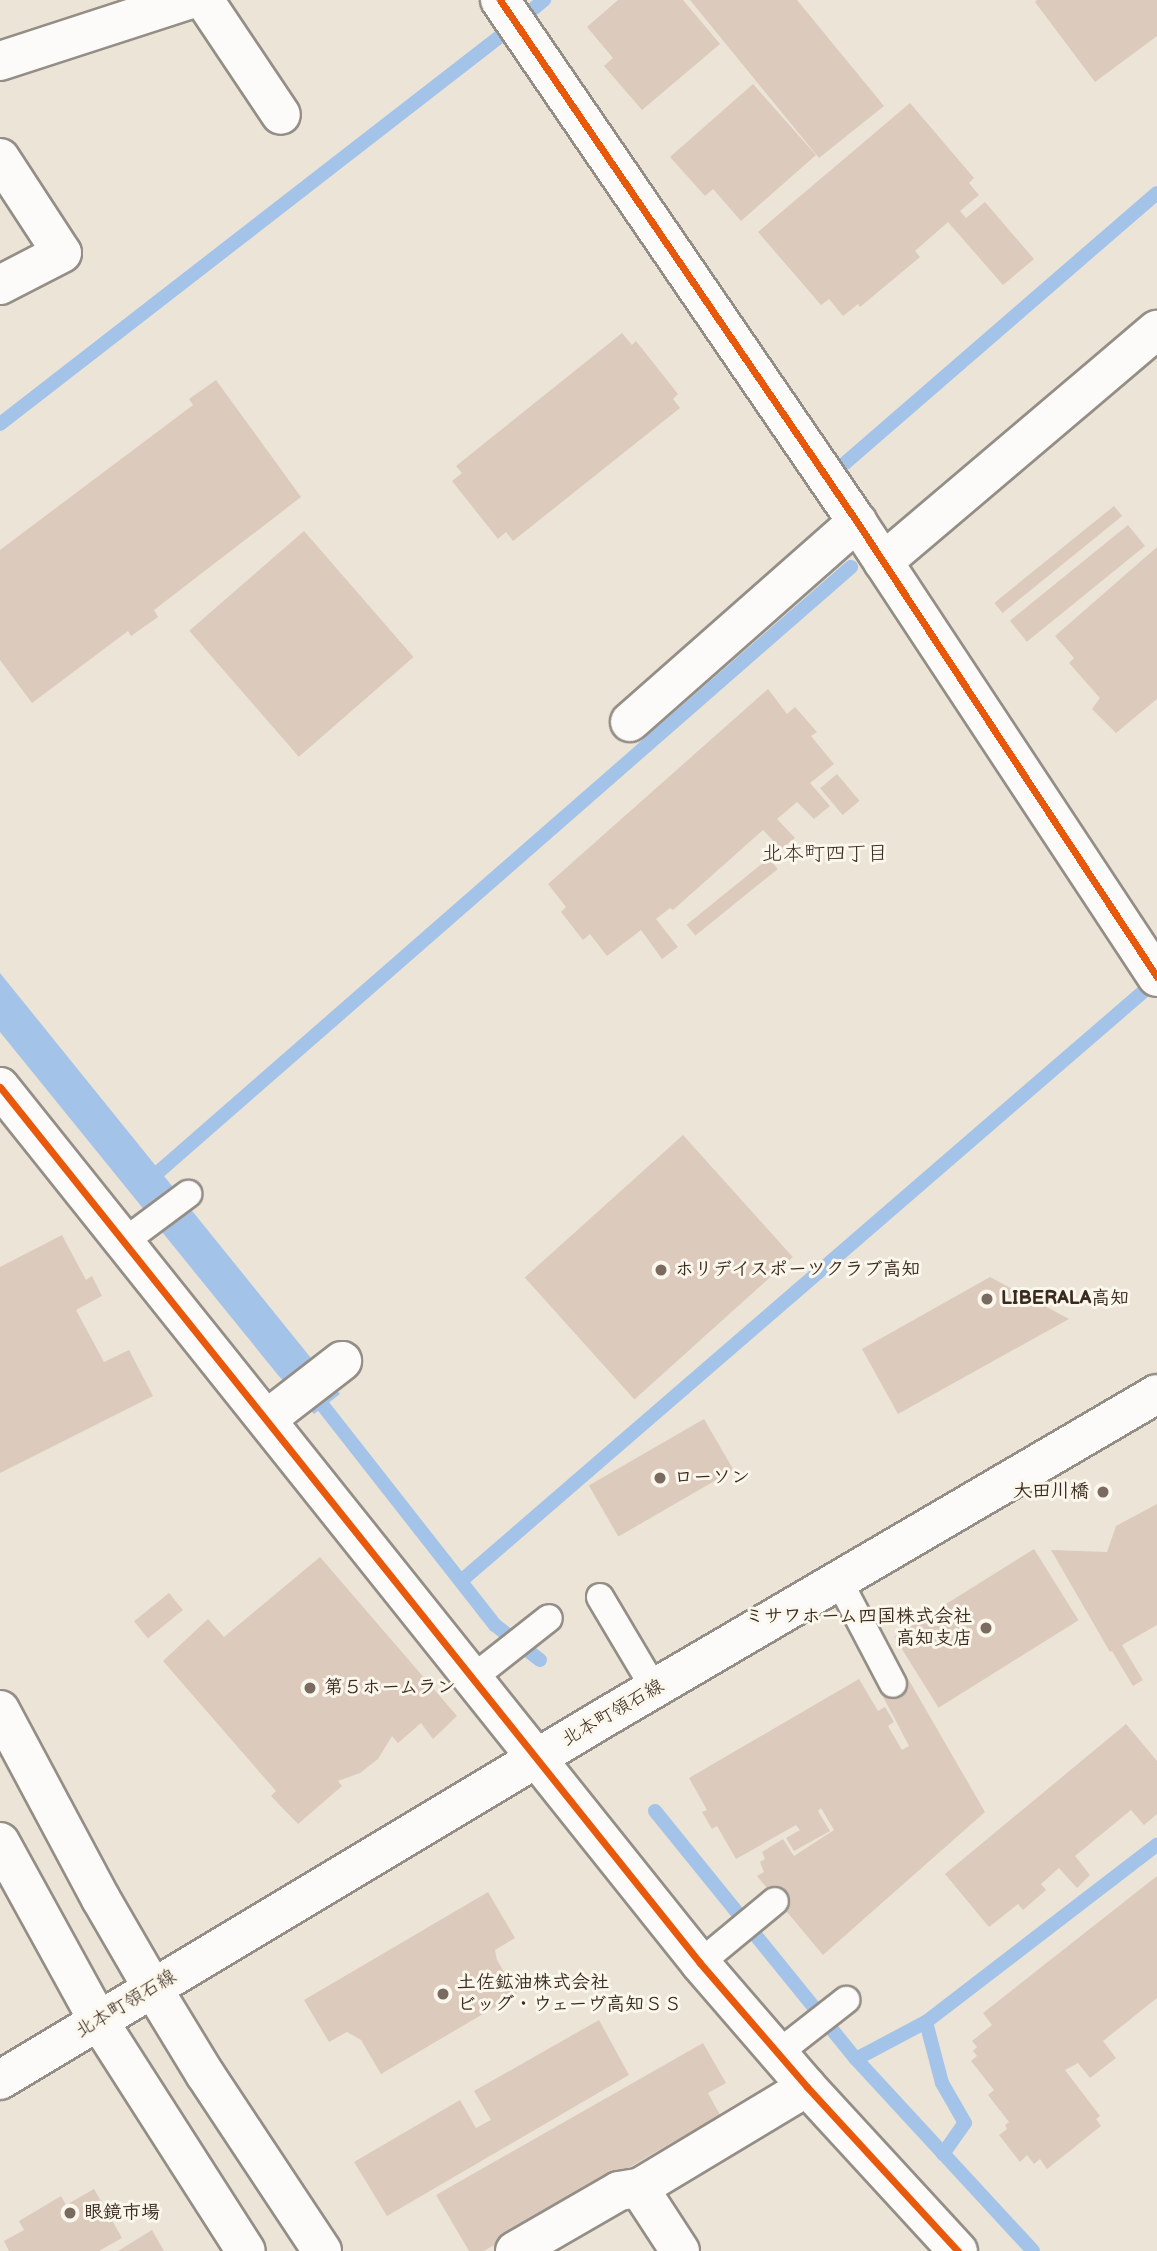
<!DOCTYPE html>
<meta charset="utf-8">
<style>
body{margin:0}
#map{position:relative;width:1157px;height:2251px;overflow:hidden;background:#ebe4d7;font-family:"Balsamiq Sans","Klee One",sans-serif}
div>[style]{position:absolute}
.water>*{inset:0;background:#a4c3e8}
.stream>*{height:14px;margin:-7px;padding:0 7px;transform-origin:7px;border-radius:7px;background:#a4c3e8}
.building>*{inset:0;background:#dccbbd;transform-origin:0 0}
.roads{filter:drop-shadow(2px 0 #948e86) drop-shadow(-2px 0 #948e86) drop-shadow(0 2px #948e86) drop-shadow(0 -2px #948e86)}
.lane>*{height:26px;margin:-13px;padding:0 13px;transform-origin:13px;border-radius:13px;background:#fcfbf9}
.street>*{height:38px;margin:-19px;padding:0 19px;transform-origin:19px;border-radius:19px;background:#fcfbf9}
.secondary>*{height:38px;margin:-19px;padding:0 19px;transform-origin:19px;border-radius:19px;background:#fcfbf9}
.cycleway>*{height:7px;margin:-3.5px;padding:0 3.5px;transform-origin:3.5px;border-radius:3.5px;background:#e8590c}
.dots>*{width:19px;height:19px;translate:-50% -50%;box-sizing:border-box;border:4px solid #fbf7ec;border-radius:50%}
span{translate:-50% -50%;white-space:nowrap;text-align:center;line-height:1.15;-webkit-text-stroke:6px #fbf7ec;paint-order:stroke}
.poi-label{font-size:19px;color:#3b2a1e;font-weight:700}
.left{translate:0 -50%;text-align:left}
.right{translate:-100% -50%;text-align:right}
.street-label{font-size:19px;color:#3b2a1e}
.neighbourhood-label{font-size:21px;color:#3b2a1e}
</style>
<div id="map">
<div class="water">
<div style="clip-path:polygon(0 973px,340px 1394px,314px 1414px,278px 1375px,0 1032px)"></div>
</div>
<div class="stream">
<div style="left:532px;top:10px;width:16px;rotate:-40deg"></div>
<div style="left:0;top:424px;width:630px;rotate:-37.78deg"></div>
<div style="left:844px;top:464px;width:414px;rotate:-40.9deg"></div>
<div style="left:147px;top:1182px;width:935px;rotate:-41.14deg"></div>
<div style="left:313px;top:1393px;width:295px;rotate:51.9deg"></div>
<div style="left:495px;top:1625px;width:57px;rotate:37.9deg"></div>
<div style="left:461px;top:1581px;width:901px;rotate:-40.82deg"></div>
<div style="left:655px;top:1811px;width:319px;rotate:51deg"></div>
<div style="left:856px;top:2059px;width:261px;rotate:47.3deg"></div>
<div style="left:856px;top:2059px;width:79px;rotate:-27.9deg"></div>
<div style="left:943px;top:2154px;width:38px;rotate:-55deg"></div>
<div style="left:965px;top:2123px;width:46px;rotate:-119.9deg"></div>
<div style="left:942px;top:2083px;width:63px;rotate:-104.7deg"></div>
<div style="left:926px;top:2022px;width:291px;rotate:-37.5deg"></div>
</div>
<div class="building">
<div style="clip-path:polygon(618px 0,683px 0,720px 44px,642px 110px,604px 66px,613px 58px,587px 27px)"></div>
<div style="clip-path:polygon(690px 0,797px 0,884px 106px,819px 158px)"></div>
<div style="clip-path:polygon(1037px 0,1157px 0,1157px 36px,1095px 82px,1035px 2px)"></div>
<div style="clip-path:polygon(753px 84px,816px 155px,741px 221px,713px 189px,705px 196px,670px 157px)"></div>
<div style="clip-path:polygon(910px 103px,974px 178px,969px 183px,979px 195px,960px 211px,966px 218px,985px 202px,1034px 259px,1003px 285px,948px 222px,915px 251px,920px 257px,860px 307px,858px 304px,843px 316px,829px 299px,821px 305px,758px 232px)"></div>
<div style="clip-path:polygon(622px 333px,632px 345px,636px 341px,678px 394px,673px 399px,680px 408px,513px 541px,506px 532px,498px 539px,452px 481px,462px 473px,456px 466px)"></div>
<div style="clip-path:polygon(216px 380px,301px 497px,154px 610px,158px 617px,131px 636px,128px 631px,32px 703px,0 660px,0 550px,193px 405px,189px 399px)"></div>
<div style="left:1114px;top:506px;width:13px;height:154px;rotate:51deg"></div>
<div style="left:1128px;top:525px;width:27px;height:152px;rotate:51deg"></div>
<div style="left:304px;top:531px;width:167px;height:152px;rotate:49deg"></div>
<div style="clip-path:polygon(1157px 547px,1157px 699px,1116px 733px,1092px 709px,1100px 698px,1069px 663px,1074px 658px,1055px 636px)"></div>
<div style="clip-path:polygon(768px 689px,787px 714px,795px 707px,817px 732px,811px 736px,834px 764px,810px 783px,830px 806px,814px 819px,797px 802px,777px 819px,795px 838px,781px 849px,763px 830px,673px 910px,670px 908px,656px 919px,678px 947px,662px 959px,641px 930px,607px 956px,590px 934px,583px 940px,561px 912px,566px 907px,548px 884px)"></div>
<div style="left:837px;top:774px;width:35px;height:22px;rotate:50deg"></div>
<div style="left:769px;top:858px;width:14px;height:106px;rotate:51deg"></div>
<div style="left:683px;top:1135px;width:164px;height:213px;rotate:48deg"></div>
<div style="clip-path:polygon(62px 1235px,86px 1280px,92px 1276px,102px 1296px,76px 1310px,104px 1362px,129px 1350px,153px 1396px,0 1473px,0 1267px)"></div>
<div style="clip-path:polygon(990px 1277px,1069px 1319px,898px 1414px,862px 1349px)"></div>
<div style="left:704px;top:1419px;width:59px;height:133px;rotate:60deg"></div>
<div style="clip-path:polygon(1157px 1504px,1157px 1625px,1122px 1645px,1143px 1680px,1133px 1686px,1112px 1651px,1110px 1652px,1051px 1550px,1107px 1552px,1116px 1526px)"></div>
<div style="left:1034px;top:1549px;width:84px;height:165px;rotate:58deg"></div>
<div style="clip-path:polygon(320px 1557px,457px 1716px,433px 1739px,421px 1723px,398px 1743px,392px 1736px,378px 1759px,360px 1773px,338px 1781px,342px 1786px,298px 1824px,271px 1796px,276px 1791px,163px 1661px,208px 1619px,224px 1637px)"></div>
<div style="left:169px;top:1593px;width:22px;height:45px;rotate:51deg"></div>
<div style="clip-path:polygon(903px 1670px,985px 1812px,823px 1955px,757px 1876px,764px 1872px,760px 1862px,765px 1859px,762px 1852px,783px 1839px,794px 1856px,834px 1830px,821px 1808px,818px 1811px,830px 1831px,794px 1851px,786px 1838px,800px 1830px,796px 1825px,736px 1859px,717px 1826px,712px 1829px,702px 1812px,707px 1810px,689px 1778px,859px 1679px,878px 1711px,885px 1707px,894px 1722px,888px 1726px,902px 1750px,909px 1746px,877px 1685px)"></div>
<div style="clip-path:polygon(1126px 1724px,1157px 1761px,1157px 1814px,1144px 1825px,1131px 1810px,1075px 1856px,1090px 1875px,1077px 1888px,1059px 1868px,1041px 1884px,1046px 1890px,1023px 1910px,1018px 1904px,989px 1927px,945px 1874px)"></div>
<div style="clip-path:polygon(1157px 1876px,1157px 1998px,1103px 2041px,1116px 2058px,1090px 2078px,1078px 2063px,1065px 2070px,1100px 2116px,1096px 2119px,1101px 2126px,1047px 2169px,1040px 2159px,1034px 2164px,1027px 2155px,1020px 2162px,999px 2135px,1007px 2129px,1005px 2125px,1009px 2122px,988px 2095px,994px 2090px,971px 2061px,977px 2056px,973px 2051px,977px 2047px,972px 2041px,992px 2025px,983px 2013px)"></div>
<div style="clip-path:polygon(488px 1892px,515px 1938px,495px 1950px,497px 1960px,517px 1994px,381px 2074px,361px 2040px,347px 2032px,329px 2042px,304px 2000px)"></div>
<div style="clip-path:polygon(599px 2020px,629px 2075px,387px 2216px,354px 2162px,460px 2100px,476px 2128px,491px 2120px,474px 2091px)"></div>
<div style="clip-path:polygon(703px 2043px,726px 2083px,708px 2093px,720px 2115px,484px 2251px,469px 2251px,436px 2195px)"></div>
<div style="clip-path:polygon(94px 2189px,122px 2238px,99px 2251px,9px 2251px,4px 2241px,24px 2230px,19px 2221px,61px 2196px,66px 2205px)"></div>
<div style="clip-path:polygon(152px 2230px,164px 2251px,118px 2251px)"></div>
</div>
<div class="roads">
<div class="lane">
<div style="left:125px;top:1241px;width:79px;rotate:-36.7deg"></div>
<div style="left:839px;top:1581px;width:116px;rotate:62.3deg"></div>
<div style="left:600px;top:1597px;width:106px;rotate:59.3deg"></div>
<div style="left:474px;top:1677px;width:95px;rotate:-38.2deg"></div>
<div style="left:700px;top:1963px;width:97px;rotate:-39.6deg"></div>
<div style="left:777px;top:2054px;width:88px;rotate:-38deg"></div>
</div>
<div class="street">
<div style="left:204px;top:0;width:138px;rotate:56.2deg"></div>
<div style="left:500px;top:0;width:632px;rotate:55.63deg"></div>
<div style="left:857px;top:522px;width:545px;rotate:56.6deg"></div>
<div style="left:0;top:61px;width:198px;rotate:-18deg"></div>
<div style="left:0;top:158px;width:113px;rotate:56.9deg"></div>
<div style="left:62px;top:253px;width:70px;rotate:152.7deg"></div>
<div style="left:883px;top:562px;width:359px;rotate:-40.3deg"></div>
<div style="left:630px;top:722px;width:303px;rotate:-41.4deg"></div>
<div style="left:267px;top:1419px;width:95px;rotate:-37.7deg"></div>
<div style="left:639px;top:2188px;width:75px;rotate:56.9deg"></div>
<div style="left:515px;top:2251px;width:120px;rotate:-30deg"></div>
<div style="left:619px;top:2191px;width:20px;rotate:-9deg"></div>
<div style="left:639px;top:2188px;width:196px;rotate:-31deg"></div>
</div>
<div class="secondary">
<div style="left:0;top:1087px;width:1121px;rotate:51.37deg"></div>
<div style="left:700px;top:1963px;width:164px;rotate:49.2deg"></div>
<div style="left:807px;top:2087px;width:223px;rotate:47.4deg"></div>
<div style="left:0;top:1710px;width:214px;rotate:61.9deg"></div>
<div style="left:101px;top:1899px;width:102px;rotate:59.9deg"></div>
<div style="left:152px;top:1987px;width:102px;rotate:58.7deg"></div>
<div style="left:205px;top:2074px;width:212px;rotate:56.5deg"></div>
<div style="left:0;top:1842px;width:203px;rotate:61.2deg"></div>
<div style="left:98px;top:2020px;width:274px;rotate:57.4deg"></div>
<div style="left:0;top:2080px;width:708px;rotate:-30.95deg"></div>
<div style="left:607px;top:1716px;width:637px;rotate:-30.35deg"></div>
</div>
</div>
<div class="cycleway">
<div style="left:500px;top:0;width:632px;rotate:55.63deg"></div>
<div style="left:857px;top:522px;width:545px;rotate:56.6deg"></div>
<div style="left:0;top:1087px;width:1121px;rotate:51.37deg"></div>
<div style="left:700px;top:1963px;width:164px;rotate:49.2deg"></div>
<div style="left:807px;top:2087px;width:223px;rotate:47.4deg"></div>
</div>
<div class="dots">
<div style="left:661px;top:1270px;background:#796b5f"></div>
<div style="left:987px;top:1299px;background:#796b5f"></div>
<div style="left:660px;top:1478px;background:#796b5f"></div>
<div style="left:1103px;top:1492px;background:#796b5f"></div>
<div style="left:986px;top:1628px;background:#796b5f"></div>
<div style="left:310px;top:1688px;background:#796b5f"></div>
<div style="left:443px;top:1994px;background:#796b5f"></div>
<div style="left:70px;top:2213px;background:#796b5f"></div>
</div>
<div class="poi-label">
<span class="left" style="left:675px;top:1270px">ホリデイスポーツクラブ高知</span>
<span class="left" style="left:1001px;top:1299px">LIBERALA高知</span>
<span class="left" style="left:674px;top:1478px">ローソン</span>
<span class="right" style="left:1089px;top:1492px">大田川橋</span>
<span class="right" style="left:972px;top:1628px">ミサワホーム四国株式会社<br>高知支店</span>
<span class="left" style="left:324px;top:1688px">第５ホームラン</span>
<span class="left" style="left:457px;top:1994px">土佐鉱油株式会社<br>ビッグ・ウェーヴ高知ＳＳ</span>
<span class="left" style="left:84px;top:2213px">眼鏡市場</span>
</div>
<div class="street-label">
<span style="left:613px;top:1713px;rotate:-30deg">北本町領石線</span>
<span style="left:126px;top:2004px;rotate:-31deg">北本町領石線</span>
</div>
<div class="neighbourhood-label">
<span style="left:825px;top:854px">北本町四丁目</span>
</div>
</div>
